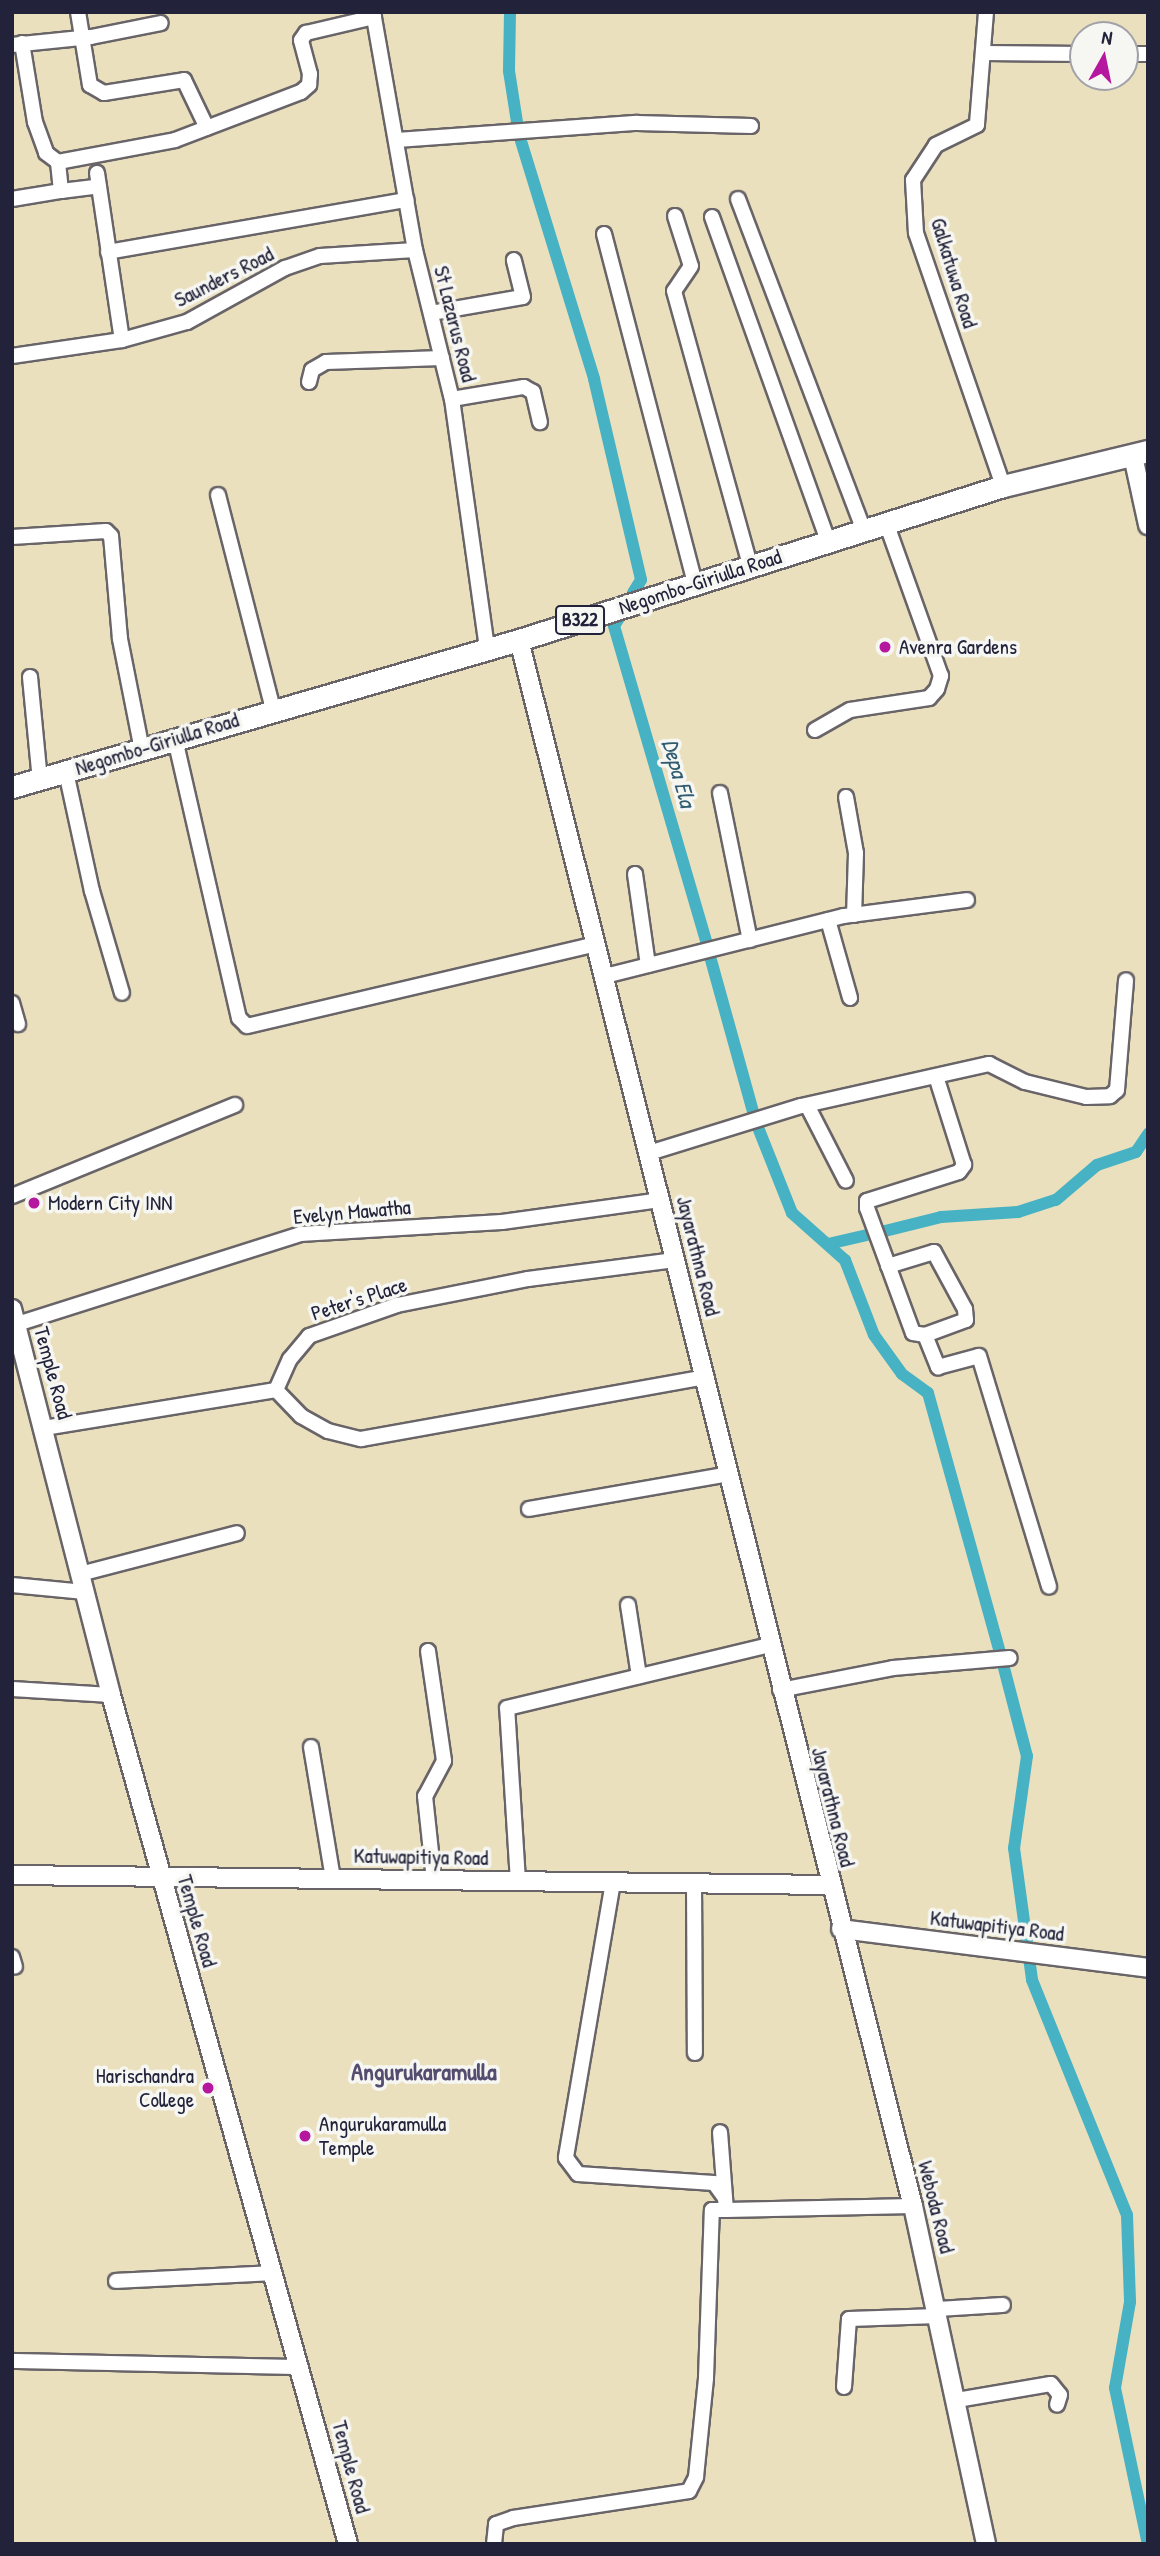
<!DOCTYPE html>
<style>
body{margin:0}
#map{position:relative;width:1160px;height:2556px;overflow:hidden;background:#ebe0bd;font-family:"Patrick Hand",sans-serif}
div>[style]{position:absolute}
.canal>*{height:12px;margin:-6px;padding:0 6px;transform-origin:6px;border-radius:6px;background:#46b2c3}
.roads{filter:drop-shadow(2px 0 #686468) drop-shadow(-2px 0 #686468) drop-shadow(0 2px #686468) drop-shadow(0 -2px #686468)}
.minor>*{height:14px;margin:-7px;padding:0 7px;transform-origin:7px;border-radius:7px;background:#fff}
.tertiary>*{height:18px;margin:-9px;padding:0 9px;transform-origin:9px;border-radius:9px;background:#fff}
.primary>*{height:21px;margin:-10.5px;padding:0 10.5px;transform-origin:10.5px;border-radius:10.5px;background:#fff}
.dots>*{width:19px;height:19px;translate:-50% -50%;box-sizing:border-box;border:4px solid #f6f6f2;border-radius:50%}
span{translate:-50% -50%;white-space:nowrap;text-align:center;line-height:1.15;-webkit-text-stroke:7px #f6f6f2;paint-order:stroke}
.shield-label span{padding:2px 5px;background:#f6f6f2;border:2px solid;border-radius:5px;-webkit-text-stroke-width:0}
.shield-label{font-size:19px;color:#22223b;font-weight:700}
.street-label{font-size:21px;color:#22223b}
.poi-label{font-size:21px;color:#22223b}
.left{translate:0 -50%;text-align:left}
.right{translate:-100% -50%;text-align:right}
.water-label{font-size:23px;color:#305c71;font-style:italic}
.quarter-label{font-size:24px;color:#544d6f;font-weight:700}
.frame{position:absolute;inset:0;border:14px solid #22223b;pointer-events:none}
.north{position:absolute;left:1069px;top:21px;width:70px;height:70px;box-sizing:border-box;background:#f6f6f2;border:2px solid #a1a1a9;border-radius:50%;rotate:9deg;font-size:19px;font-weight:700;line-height:28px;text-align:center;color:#22223b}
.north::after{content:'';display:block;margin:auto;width:24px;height:32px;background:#b5179e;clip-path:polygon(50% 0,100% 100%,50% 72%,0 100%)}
</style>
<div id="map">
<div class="canal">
<div style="left:510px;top:12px;width:59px;rotate:91deg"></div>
<div style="left:509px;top:71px;width:52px;rotate:81.1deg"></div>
<div style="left:521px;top:141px;width:249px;rotate:72.9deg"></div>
<div style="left:594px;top:379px;width:206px;rotate:76.8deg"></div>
<div style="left:641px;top:580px;width:15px;rotate:122deg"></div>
<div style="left:619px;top:618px;width:9px;rotate:122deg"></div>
<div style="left:614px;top:626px;width:328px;rotate:73.7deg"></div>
<div style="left:711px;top:960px;width:157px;rotate:74.5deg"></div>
<div style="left:759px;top:1130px;width:89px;rotate:68.3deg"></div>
<div style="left:792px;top:1213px;width:71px;rotate:41.6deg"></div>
<div style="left:845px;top:1260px;width:80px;rotate:68.9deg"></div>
<div style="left:874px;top:1335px;width:48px;rotate:54.3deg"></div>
<div style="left:902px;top:1374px;width:32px;rotate:36deg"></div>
<div style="left:928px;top:1393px;width:266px;rotate:74.5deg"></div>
<div style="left:885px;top:1231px;width:58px;rotate:-14deg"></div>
<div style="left:941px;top:1217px;width:77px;rotate:-3.7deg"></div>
<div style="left:1018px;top:1212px;width:40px;rotate:-18deg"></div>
<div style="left:1056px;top:1200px;width:54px;rotate:-40.5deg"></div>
<div style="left:1097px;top:1165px;width:41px;rotate:-18.4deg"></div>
<div style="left:1136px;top:1152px;width:22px;rotate:-56deg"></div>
<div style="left:828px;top:1244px;width:39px;rotate:-13deg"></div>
<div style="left:1004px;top:1668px;width:91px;rotate:75.4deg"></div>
<div style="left:1027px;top:1756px;width:93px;rotate:98deg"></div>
<div style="left:1014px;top:1848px;width:133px;rotate:82.2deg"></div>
<div style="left:1032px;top:1980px;width:253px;rotate:68deg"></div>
<div style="left:1127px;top:2215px;width:87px;rotate:88deg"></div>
<div style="left:1130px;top:2302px;width:87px;rotate:99.9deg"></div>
<div style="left:1115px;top:2388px;width:159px;rotate:78.1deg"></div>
</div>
<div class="roads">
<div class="minor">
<div style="left:78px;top:12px;width:74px;rotate:80.7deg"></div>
<div style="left:90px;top:85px;width:16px;rotate:30deg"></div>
<div style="left:104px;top:93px;width:81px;rotate:-9.2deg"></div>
<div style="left:184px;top:80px;width:53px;rotate:64.4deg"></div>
<div style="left:373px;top:12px;width:242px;rotate:80deg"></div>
<div style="left:415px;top:250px;width:154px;rotate:76.1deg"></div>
<div style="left:452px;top:399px;width:250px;rotate:82deg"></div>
<div style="left:986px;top:12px;width:113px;rotate:94.6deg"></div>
<div style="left:977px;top:125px;width:46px;rotate:154deg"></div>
<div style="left:936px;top:145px;width:42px;rotate:123.3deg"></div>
<div style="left:913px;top:180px;width:53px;rotate:86.8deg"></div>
<div style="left:916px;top:233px;width:268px;rotate:71deg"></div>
<div style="left:22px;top:43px;width:80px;rotate:80.7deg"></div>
<div style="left:35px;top:122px;width:33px;rotate:70deg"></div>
<div style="left:46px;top:153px;width:15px;rotate:37deg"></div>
<div style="left:58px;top:162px;width:119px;rotate:-10.6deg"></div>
<div style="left:175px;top:140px;width:135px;rotate:-20.9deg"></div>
<div style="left:301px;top:92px;width:11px;rotate:-41deg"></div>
<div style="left:309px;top:85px;width:11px;rotate:-85deg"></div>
<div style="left:310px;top:74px;width:35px;rotate:-105deg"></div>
<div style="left:301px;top:40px;width:9px;rotate:-54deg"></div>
<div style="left:306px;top:33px;width:70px;rotate:-13.2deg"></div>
<div style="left:12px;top:45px;width:79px;rotate:-5.8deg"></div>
<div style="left:91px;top:37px;width:71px;rotate:-11.3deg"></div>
<div style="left:985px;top:53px;width:98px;rotate:0.6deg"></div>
<div style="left:1125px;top:54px;width:23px"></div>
<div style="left:397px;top:140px;width:241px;rotate:-4.1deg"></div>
<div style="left:637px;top:123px;width:114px;rotate:1.5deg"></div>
<div style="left:97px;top:173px;width:169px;rotate:81.5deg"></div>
<div style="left:61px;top:191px;width:38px;rotate:-7deg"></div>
<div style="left:12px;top:199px;width:50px;rotate:-9.3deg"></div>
<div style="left:61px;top:191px;width:29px;rotate:-96deg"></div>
<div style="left:738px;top:199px;width:354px;rotate:69.2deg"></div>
<div style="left:675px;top:216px;width:52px;rotate:72.3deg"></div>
<div style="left:691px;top:266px;width:30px;rotate:124deg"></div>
<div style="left:674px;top:291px;width:284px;rotate:74.5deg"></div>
<div style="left:712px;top:217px;width:342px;rotate:70.3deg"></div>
<div style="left:604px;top:234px;width:361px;rotate:75.4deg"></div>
<div style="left:108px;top:252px;width:303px;rotate:-9.9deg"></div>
<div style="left:431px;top:313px;width:93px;rotate:-9.9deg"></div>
<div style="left:523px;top:297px;width:38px;rotate:-104deg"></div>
<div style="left:12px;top:356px;width:111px;rotate:-8.3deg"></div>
<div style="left:122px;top:340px;width:67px;rotate:-15.5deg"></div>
<div style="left:187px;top:322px;width:112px;rotate:-28.9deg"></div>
<div style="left:285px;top:268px;width:37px;rotate:-19deg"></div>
<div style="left:320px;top:256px;width:95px;rotate:-3.6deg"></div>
<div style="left:309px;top:382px;width:12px;rotate:-76deg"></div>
<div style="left:312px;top:370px;width:16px;rotate:-30deg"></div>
<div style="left:326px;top:362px;width:116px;rotate:-2deg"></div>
<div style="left:452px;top:399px;width:73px;rotate:-9.5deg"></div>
<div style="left:524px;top:387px;width:10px;rotate:29deg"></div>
<div style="left:533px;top:392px;width:31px;rotate:77deg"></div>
<div style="left:218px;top:495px;width:221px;rotate:75.6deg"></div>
<div style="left:12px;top:537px;width:94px;rotate:-3.7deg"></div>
<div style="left:106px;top:531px;width:7px;rotate:45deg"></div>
<div style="left:111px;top:536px;width:103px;rotate:85deg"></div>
<div style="left:120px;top:639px;width:113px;rotate:78.8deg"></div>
<div style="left:30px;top:677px;width:103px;rotate:84.5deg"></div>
<div style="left:815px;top:730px;width:40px;rotate:-29.7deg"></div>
<div style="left:850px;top:710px;width:80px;rotate:-8.6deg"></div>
<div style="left:929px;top:698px;width:12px;rotate:-48deg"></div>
<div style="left:937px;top:689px;width:14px;rotate:-73deg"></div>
<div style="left:941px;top:676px;width:164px;rotate:-109.7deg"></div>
<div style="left:175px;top:739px;width:286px;rotate:77.1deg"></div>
<div style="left:239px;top:1018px;width:11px;rotate:45deg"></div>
<div style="left:247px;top:1026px;width:359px;rotate:-13.2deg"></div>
<div style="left:66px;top:772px;width:122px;rotate:77.7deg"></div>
<div style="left:92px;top:891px;width:106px;rotate:73.6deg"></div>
<div style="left:720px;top:793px;width:150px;rotate:78.5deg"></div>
<div style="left:846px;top:797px;width:57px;rotate:79.9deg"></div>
<div style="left:856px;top:853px;width:62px;rotate:91.8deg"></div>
<div style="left:635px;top:874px;width:92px;rotate:81.9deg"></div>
<div style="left:828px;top:920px;width:81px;rotate:74.2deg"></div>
<div style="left:605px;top:976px;width:246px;rotate:-14.1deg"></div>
<div style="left:844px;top:916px;width:124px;rotate:-7.4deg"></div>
<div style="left:12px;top:1003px;width:22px;rotate:74deg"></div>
<div style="left:807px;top:1105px;width:85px;rotate:62.8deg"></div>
<div style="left:649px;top:1153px;width:159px;rotate:-17.2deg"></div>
<div style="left:801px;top:1106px;width:193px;rotate:-12.6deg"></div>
<div style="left:989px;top:1064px;width:40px;rotate:26.6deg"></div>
<div style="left:1025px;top:1082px;width:63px;rotate:13.8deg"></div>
<div style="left:1086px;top:1097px;width:24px;rotate:-2deg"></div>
<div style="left:1110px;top:1096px;width:9px;rotate:-41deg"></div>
<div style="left:1117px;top:1090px;width:110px;rotate:-85.3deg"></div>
<div style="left:12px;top:1196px;width:241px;rotate:-22.2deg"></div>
<div style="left:888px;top:1266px;width:48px;rotate:-16.9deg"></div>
<div style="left:934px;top:1252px;width:65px;rotate:61.5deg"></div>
<div style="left:965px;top:1309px;width:11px;rotate:85deg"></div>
<div style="left:966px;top:1320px;width:44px;rotate:159.9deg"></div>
<div style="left:925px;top:1335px;width:12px;rotate:-171deg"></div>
<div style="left:913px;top:1333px;width:133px;rotate:-110.2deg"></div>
<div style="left:867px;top:1208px;width:7px;rotate:-90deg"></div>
<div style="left:867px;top:1201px;width:96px;rotate:-17.5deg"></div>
<div style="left:959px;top:1172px;width:9px;rotate:-54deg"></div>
<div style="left:964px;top:1165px;width:93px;rotate:-107.5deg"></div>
<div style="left:17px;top:1324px;width:297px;rotate:-17.6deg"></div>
<div style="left:300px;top:1234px;width:202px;rotate:-3.4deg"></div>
<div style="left:502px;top:1222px;width:161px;rotate:-7.9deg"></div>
<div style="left:925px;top:1335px;width:35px;rotate:68deg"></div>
<div style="left:938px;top:1367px;width:42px;rotate:-15deg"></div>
<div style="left:979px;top:1356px;width:241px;rotate:73.1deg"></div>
<div style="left:276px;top:1390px;width:36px;rotate:46deg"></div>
<div style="left:301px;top:1416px;width:31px;rotate:29deg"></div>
<div style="left:328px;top:1431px;width:34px;rotate:14deg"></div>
<div style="left:361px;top:1439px;width:351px;rotate:-10.2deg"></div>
<div style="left:44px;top:1428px;width:235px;rotate:-9.3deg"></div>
<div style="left:276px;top:1390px;width:34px;rotate:-66deg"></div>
<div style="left:290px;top:1359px;width:30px;rotate:-50deg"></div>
<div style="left:309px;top:1336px;width:93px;rotate:-19.4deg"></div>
<div style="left:397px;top:1305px;width:134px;rotate:-11.2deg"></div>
<div style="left:528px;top:1279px;width:148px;rotate:-7.4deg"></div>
<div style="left:529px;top:1509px;width:203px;rotate:-9.9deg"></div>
<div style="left:80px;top:1574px;width:162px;rotate:-14.6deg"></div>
<div style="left:12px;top:1585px;width:73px;rotate:5.5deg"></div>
<div style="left:628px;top:1605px;width:72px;rotate:81.2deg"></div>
<div style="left:428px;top:1651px;width:111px;rotate:81.7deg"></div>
<div style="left:444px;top:1761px;width:40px;rotate:118deg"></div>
<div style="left:425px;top:1796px;width:84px;rotate:83.9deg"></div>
<div style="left:12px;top:1689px;width:99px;rotate:3.5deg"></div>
<div style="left:780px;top:1690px;width:115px;rotate:-11deg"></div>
<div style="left:893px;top:1668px;width:117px;rotate:-4.9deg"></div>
<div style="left:311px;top:1747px;width:133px;rotate:80.5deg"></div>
<div style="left:518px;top:1881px;width:173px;rotate:-93.6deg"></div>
<div style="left:507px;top:1708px;width:269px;rotate:-13.5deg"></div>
<div style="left:694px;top:1881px;width:172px;rotate:89.7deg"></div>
<div style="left:613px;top:1882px;width:280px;rotate:99.7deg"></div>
<div style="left:566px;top:2158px;width:20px;rotate:53deg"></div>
<div style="left:578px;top:2174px;width:136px;rotate:3.8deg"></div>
<div style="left:714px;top:2183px;width:17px;rotate:54deg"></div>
<div style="left:12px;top:1957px;width:10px;rotate:73deg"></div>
<div style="left:726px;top:2210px;width:187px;rotate:-1.2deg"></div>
<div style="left:116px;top:2281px;width:157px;rotate:-2.9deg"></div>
<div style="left:937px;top:2309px;width:66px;rotate:-3.5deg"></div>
<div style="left:12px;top:2361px;width:287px;rotate:1.2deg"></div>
<div style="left:844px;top:2387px;width:68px;rotate:-85.8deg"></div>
<div style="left:849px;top:2319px;width:89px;rotate:-1.9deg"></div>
<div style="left:957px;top:2400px;width:95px;rotate:-9.7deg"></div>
<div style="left:1051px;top:2384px;width:14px;rotate:51deg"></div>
<div style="left:1060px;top:2395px;width:10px;rotate:107deg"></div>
<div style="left:494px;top:2544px;width:20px;rotate:-84deg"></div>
<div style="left:496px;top:2524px;width:18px;rotate:-19deg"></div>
<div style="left:513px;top:2518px;width:178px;rotate:-8.7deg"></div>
<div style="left:689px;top:2491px;width:16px;rotate:-63deg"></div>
<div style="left:696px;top:2477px;width:100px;rotate:-84.2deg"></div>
<div style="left:706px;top:2378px;width:168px;rotate:-88deg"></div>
<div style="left:712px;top:2210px;width:14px"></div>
<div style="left:726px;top:2210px;width:78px;rotate:-94.4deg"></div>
</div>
<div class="tertiary">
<div style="left:1133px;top:456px;width:71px;rotate:77.7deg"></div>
<div style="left:519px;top:640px;width:1615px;rotate:75.88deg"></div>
<div style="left:913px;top:2206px;width:346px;rotate:77.8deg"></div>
<div style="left:12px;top:1309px;width:398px;rotate:75.6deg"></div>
<div style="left:111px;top:1695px;width:881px;rotate:74.4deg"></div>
<div style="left:12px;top:1875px;width:817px;rotate:0.7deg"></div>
<div style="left:841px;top:1929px;width:309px;rotate:7.2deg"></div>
</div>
<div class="primary">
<div style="left:12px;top:787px;width:528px;rotate:-16.17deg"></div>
<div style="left:519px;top:640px;width:508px;rotate:-17.65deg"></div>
<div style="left:1003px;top:486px;width:149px;rotate:-13.6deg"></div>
</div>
</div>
<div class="dots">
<div style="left:885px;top:647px;background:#b5179e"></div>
<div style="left:34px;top:1203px;background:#b5179e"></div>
<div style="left:208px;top:2088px;background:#b5179e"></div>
<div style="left:305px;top:2136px;background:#b5179e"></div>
</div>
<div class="shield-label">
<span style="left:580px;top:620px">B322</span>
</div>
<div class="street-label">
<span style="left:954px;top:273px;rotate:73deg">Galkatuwa Road</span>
<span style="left:224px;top:277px;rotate:-27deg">Saunders Road</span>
<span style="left:455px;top:324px;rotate:76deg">St Lazarus Road</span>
<span style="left:700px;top:582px;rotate:-18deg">Negombo-Giriulla Road</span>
<span style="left:157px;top:744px;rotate:-17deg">Negombo-Giriulla Road</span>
<span style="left:352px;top:1212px;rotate:-5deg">Evelyn Mawatha</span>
<span style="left:698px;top:1256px;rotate:76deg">Jayarathna Road</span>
<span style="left:359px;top:1299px;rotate:-18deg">Peter's Place</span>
<span style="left:53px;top:1373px;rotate:75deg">Temple Road</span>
<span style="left:833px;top:1807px;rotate:76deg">Jayarathna Road</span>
<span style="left:421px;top:1857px;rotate:1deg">Katuwapitiya Road</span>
<span style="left:197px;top:1921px;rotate:74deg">Temple Road</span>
<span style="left:997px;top:1926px;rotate:7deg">Katuwapitiya Road</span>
<span style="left:936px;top:2207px;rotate:76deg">Weboda Road</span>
<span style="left:351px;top:2467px;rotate:75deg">Temple Road</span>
</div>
<div class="poi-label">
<span class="left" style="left:899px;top:647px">Avenra Gardens</span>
<span class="left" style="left:48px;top:1203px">Modern City INN</span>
<span class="right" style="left:194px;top:2088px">Harischandra<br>College</span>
<span class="left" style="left:319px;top:2136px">Angurukaramulla<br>Temple</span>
</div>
<div class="water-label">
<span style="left:679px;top:773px;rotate:74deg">Depa Ela</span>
</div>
<div class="quarter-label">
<span style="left:424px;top:2072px">Angurukaramulla</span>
</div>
<div class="frame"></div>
<div class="north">N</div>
</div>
